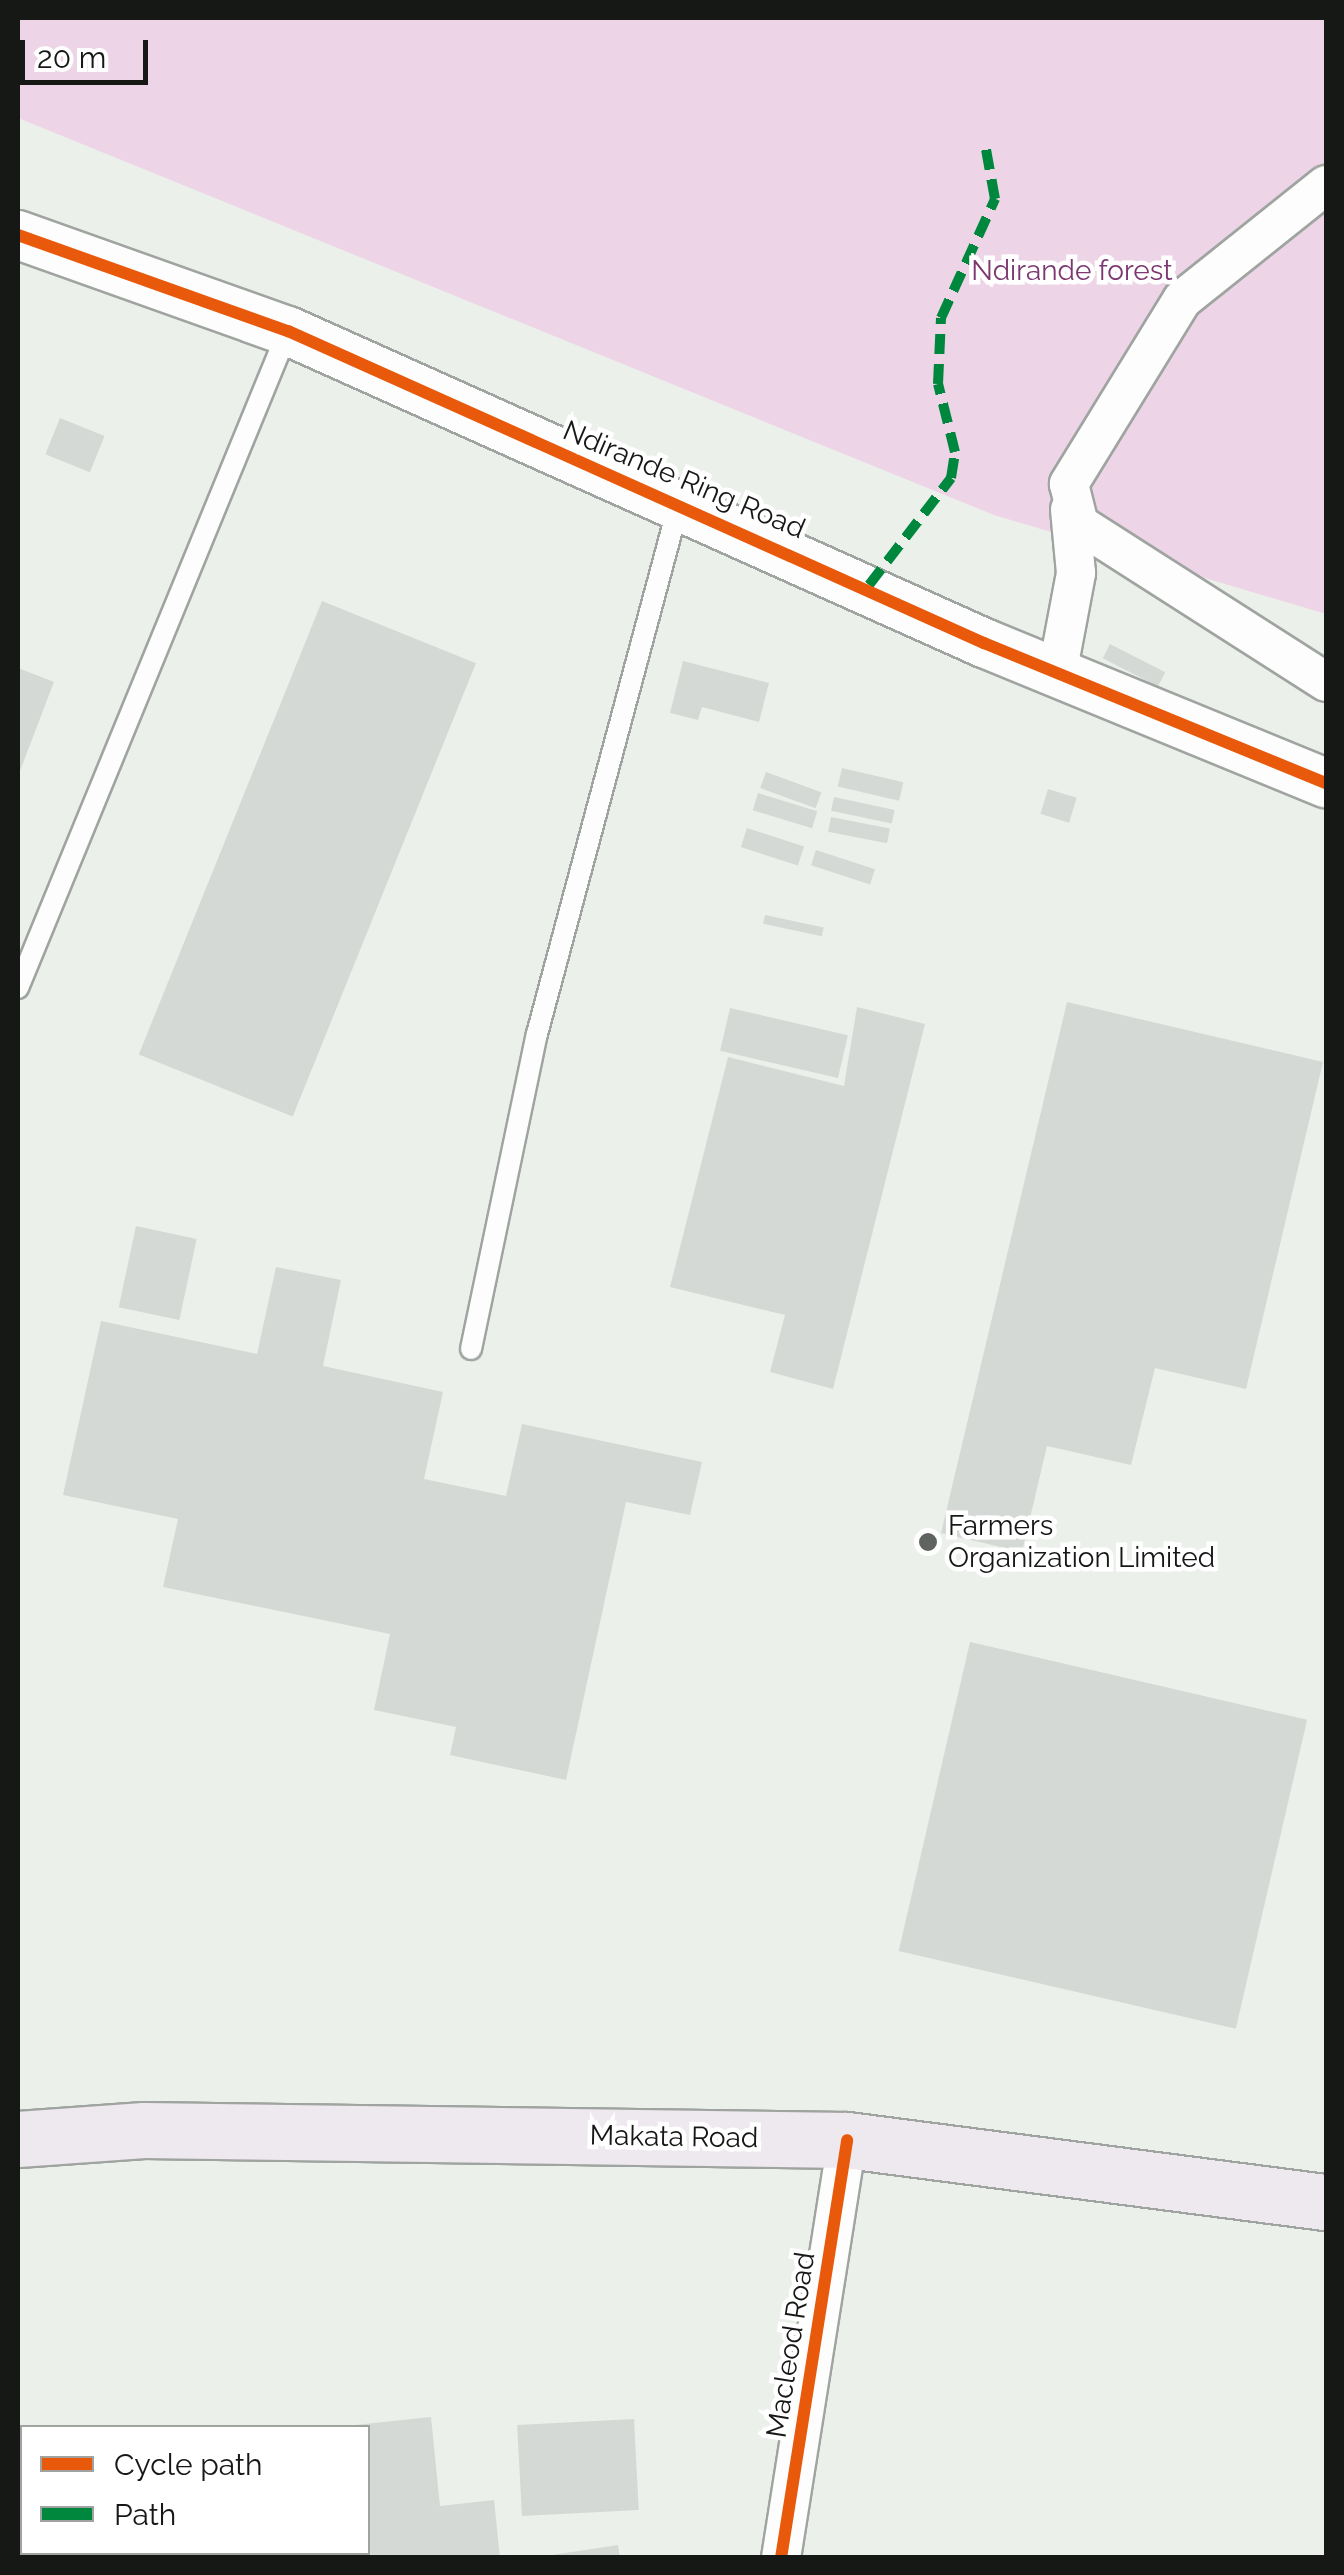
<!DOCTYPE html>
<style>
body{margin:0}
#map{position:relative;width:1344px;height:2575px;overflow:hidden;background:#ebf0eb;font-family:Raleway,sans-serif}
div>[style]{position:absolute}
.green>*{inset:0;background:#edd5e7}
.building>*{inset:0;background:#d5d9d5;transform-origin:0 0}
.roads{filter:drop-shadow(2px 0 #a0a4a0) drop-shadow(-2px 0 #a0a4a0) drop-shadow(0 2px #a0a4a0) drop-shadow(0 -2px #a0a4a0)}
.service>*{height:20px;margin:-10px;padding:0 10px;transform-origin:10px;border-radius:10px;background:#fcfdfc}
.minor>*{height:38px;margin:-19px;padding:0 19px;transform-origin:19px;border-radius:19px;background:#fcfdfc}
.tertiary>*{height:48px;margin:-24px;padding:0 24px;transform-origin:24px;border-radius:24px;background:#fcfdfc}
.primary>*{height:55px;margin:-27.5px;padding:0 27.5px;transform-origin:27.5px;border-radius:27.5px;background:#eee9ee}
.quiet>*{height:10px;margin-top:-5px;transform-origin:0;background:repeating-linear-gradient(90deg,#00873e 0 20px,transparent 0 30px)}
.cycleway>*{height:12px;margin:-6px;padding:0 6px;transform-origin:6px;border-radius:6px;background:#e8590c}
.dots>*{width:28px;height:28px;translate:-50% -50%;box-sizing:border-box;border:5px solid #fff;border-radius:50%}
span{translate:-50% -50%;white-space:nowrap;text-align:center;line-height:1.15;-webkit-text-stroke:9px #fff;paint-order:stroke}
.park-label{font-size:28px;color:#7d3871}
.street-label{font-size:28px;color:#151815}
.poi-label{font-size:28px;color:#151815}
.left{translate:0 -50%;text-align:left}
.frame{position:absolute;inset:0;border:20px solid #151815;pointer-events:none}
.legend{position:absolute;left:20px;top:2425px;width:350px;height:130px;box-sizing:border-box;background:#fff;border:2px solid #a1a3a1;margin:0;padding:12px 18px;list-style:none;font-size:30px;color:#151815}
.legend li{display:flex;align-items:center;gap:20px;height:50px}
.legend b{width:50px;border:2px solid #a1a3a1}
.scale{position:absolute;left:20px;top:40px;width:128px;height:45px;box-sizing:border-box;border:5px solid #151815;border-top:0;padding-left:12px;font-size:30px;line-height:35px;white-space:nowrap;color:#151815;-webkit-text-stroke:8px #fff;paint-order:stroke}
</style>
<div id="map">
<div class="green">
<div style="clip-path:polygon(18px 18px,1326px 18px,1326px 614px,994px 515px,18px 118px)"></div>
</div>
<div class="building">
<div style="left:60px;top:418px;width:48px;height:39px;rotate:22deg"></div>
<div style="left:322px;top:601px;width:166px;height:489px;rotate:22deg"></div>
<div style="left:1110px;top:644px;width:62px;height:16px;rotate:27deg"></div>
<div style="clip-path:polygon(683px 661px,769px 683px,759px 722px,702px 707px,698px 720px,670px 713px)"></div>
<div style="clip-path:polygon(18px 668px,54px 682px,18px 776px)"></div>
<div style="left:842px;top:768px;width:63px;height:19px;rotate:13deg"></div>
<div style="left:766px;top:772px;width:59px;height:17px;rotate:20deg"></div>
<div style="left:1048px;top:789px;width:30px;height:26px;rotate:17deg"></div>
<div style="left:758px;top:793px;width:62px;height:18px;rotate:17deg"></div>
<div style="left:834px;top:797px;width:62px;height:14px;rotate:12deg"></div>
<div style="left:831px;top:817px;width:60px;height:15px;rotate:11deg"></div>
<div style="left:747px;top:828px;width:60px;height:20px;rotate:18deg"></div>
<div style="left:816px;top:850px;width:62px;height:16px;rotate:18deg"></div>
<div style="left:765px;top:915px;width:60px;height:9px;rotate:12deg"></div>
<div style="clip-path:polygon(1067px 1002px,1323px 1062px,1246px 1389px,1155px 1368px,1131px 1465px,1047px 1446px,1022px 1552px,941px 1533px)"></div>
<div style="clip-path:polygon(857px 1007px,925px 1024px,833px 1389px,770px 1372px,785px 1315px,670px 1287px,728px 1057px,844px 1086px)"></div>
<div style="left:730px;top:1008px;width:121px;height:44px;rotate:13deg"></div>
<div style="left:136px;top:1226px;width:62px;height:83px;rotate:12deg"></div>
<div style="clip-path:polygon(276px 1267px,341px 1280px,323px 1366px,443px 1392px,424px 1479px,506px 1496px,522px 1424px,702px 1462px,690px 1515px,626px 1502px,566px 1780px,450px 1755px,456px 1727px,374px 1710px,390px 1634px,163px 1587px,178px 1519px,63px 1495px,101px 1321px,257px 1354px)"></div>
<div style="left:970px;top:1642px;width:346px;height:317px;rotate:13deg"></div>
<div style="clip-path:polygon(431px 2417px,440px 2506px,494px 2500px,500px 2558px,272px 2558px,368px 2552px,368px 2428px,355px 2425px)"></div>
<div style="left:634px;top:2419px;width:91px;height:117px;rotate:87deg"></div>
<div style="clip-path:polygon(18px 2504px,22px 2552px,211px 2558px,18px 2558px)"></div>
<div style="clip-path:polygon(618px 2545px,620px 2558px,553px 2558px,552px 2555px)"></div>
</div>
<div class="roads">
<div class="service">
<div style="left:18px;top:988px;width:710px;rotate:-67.66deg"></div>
<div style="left:471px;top:1349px;width:322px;rotate:-78.2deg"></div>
<div style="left:537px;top:1034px;width:546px;rotate:-75.02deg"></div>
</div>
<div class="minor">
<div style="left:1326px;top:185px;width:184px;rotate:141.4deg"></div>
<div style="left:1182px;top:300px;width:216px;rotate:121.6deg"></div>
<div style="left:1069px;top:484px;width:41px;rotate:76deg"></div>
<div style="left:1079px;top:524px;width:293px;rotate:32.6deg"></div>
<div style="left:1057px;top:674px;width:103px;rotate:-79.3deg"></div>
<div style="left:1076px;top:573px;width:64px;rotate:-95.4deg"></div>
<div style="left:781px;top:2558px;width:423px;rotate:-81deg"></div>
</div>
<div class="tertiary">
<div style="left:18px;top:235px;width:287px;rotate:19.6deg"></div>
<div style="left:288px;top:331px;width:763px;rotate:24.15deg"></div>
<div style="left:984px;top:643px;width:370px;rotate:22.3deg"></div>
</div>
<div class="primary">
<div style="left:18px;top:2139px;width:126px;rotate:-4.1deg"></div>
<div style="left:144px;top:2130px;width:703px;rotate:0.81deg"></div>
<div style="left:847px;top:2140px;width:483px;rotate:7.4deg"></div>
</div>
</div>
<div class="quiet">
<div style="left:869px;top:585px;width:135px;rotate:-52.5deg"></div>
<div style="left:951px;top:478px;width:26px;rotate:-81deg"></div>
<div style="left:955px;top:452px;width:70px;rotate:-104deg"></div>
<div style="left:938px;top:384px;width:66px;rotate:-87.4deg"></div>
<div style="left:941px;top:318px;width:131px;rotate:-65.6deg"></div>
<div style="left:995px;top:199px;width:56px;rotate:-100.3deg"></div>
</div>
<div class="cycleway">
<div style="left:18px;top:235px;width:287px;rotate:19.6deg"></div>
<div style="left:288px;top:331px;width:763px;rotate:24.15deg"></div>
<div style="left:984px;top:643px;width:370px;rotate:22.3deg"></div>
<div style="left:781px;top:2558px;width:423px;rotate:-81deg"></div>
</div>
<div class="dots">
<div style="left:928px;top:1542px;background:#606460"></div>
</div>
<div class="park-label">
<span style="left:1072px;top:271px">Ndirande forest</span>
</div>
<div class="street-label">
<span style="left:684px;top:480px;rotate:23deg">Ndirande Ring Road</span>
<span style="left:674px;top:2137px;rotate:1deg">Makata Road</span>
<span style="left:791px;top:2345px;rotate:-81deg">Macleod Road</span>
</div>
<div class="poi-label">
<span class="left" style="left:948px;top:1542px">Farmers<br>Organization Limited</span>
</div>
<div class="frame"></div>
<ul class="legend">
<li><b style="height:12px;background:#e8590c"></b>Cycle path</li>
<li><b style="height:12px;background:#00873e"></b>Path</li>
</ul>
<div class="scale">20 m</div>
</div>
